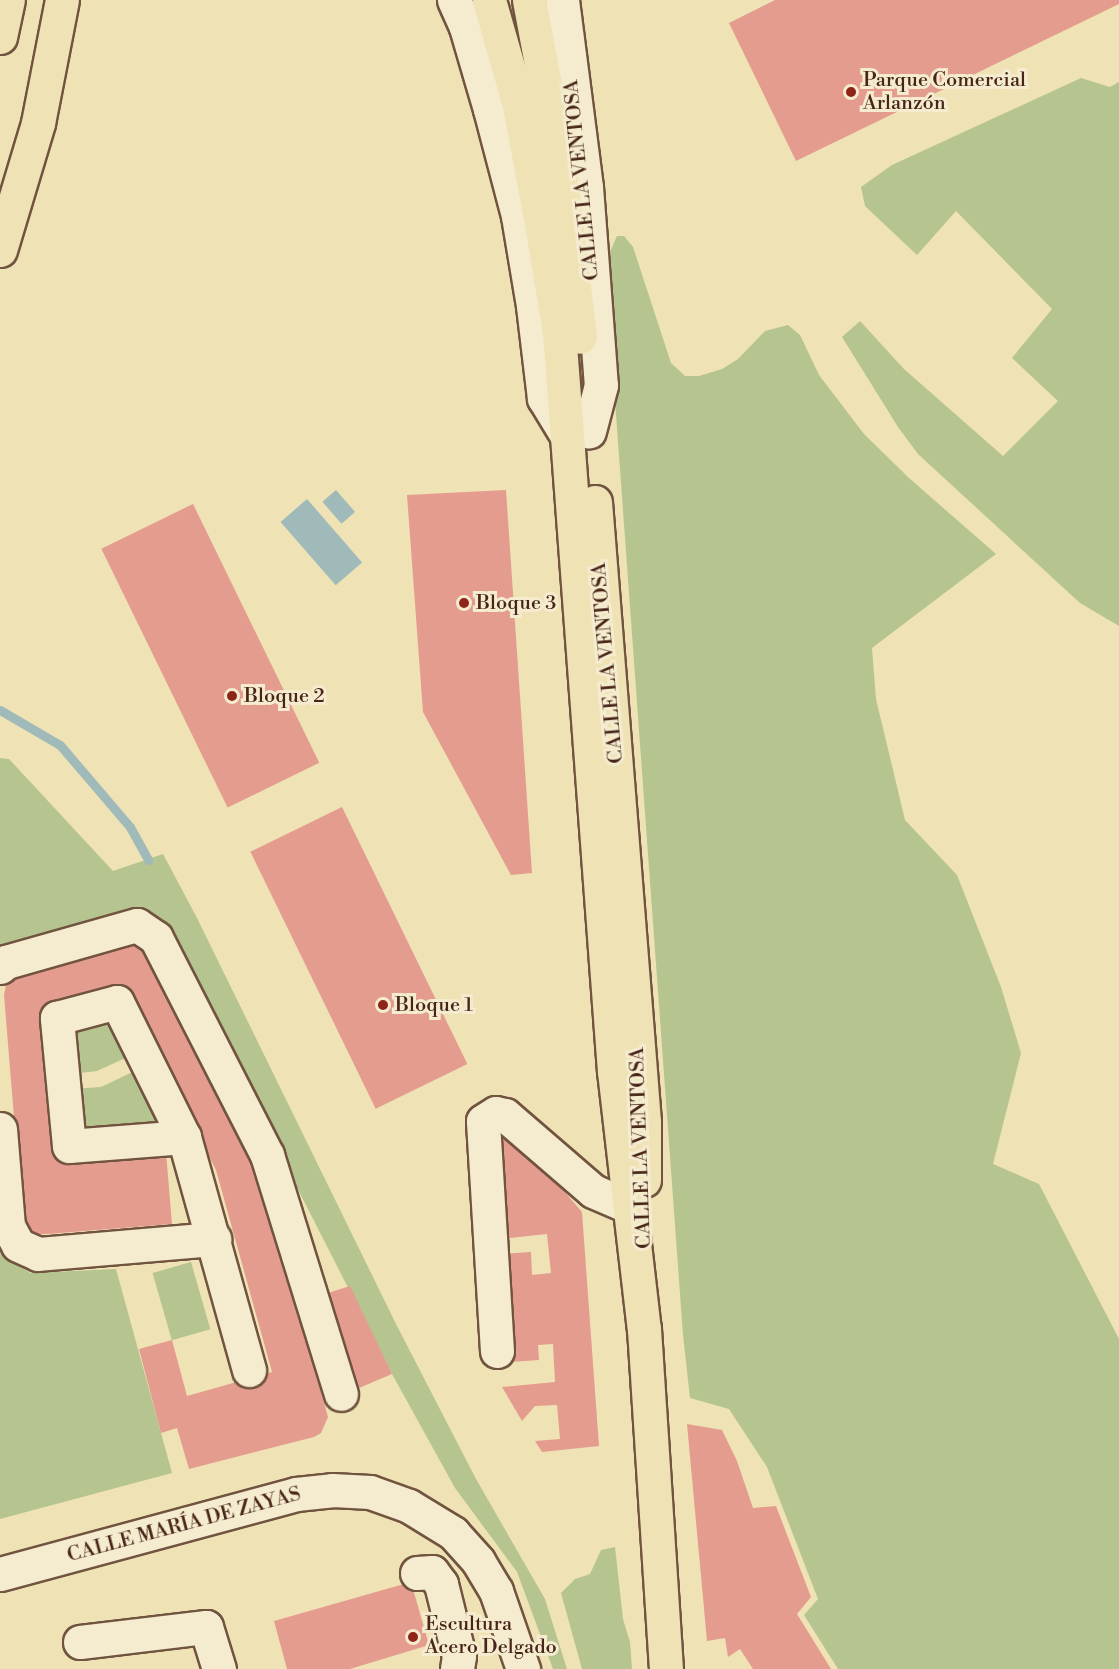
<!DOCTYPE html>
<meta charset="utf-8">
<style>
body{margin:0}
#map{position:relative;width:1119px;height:1669px;overflow:hidden;background:#efe2b5;font-family:"Libre Bodoni",serif}
div>[style]{position:absolute}
.green>*{inset:0;background:#b6c490;transform-origin:0 0}
.water>*{inset:0;background:#a0baba;transform-origin:0 0}
.stream>*{height:9px;margin:-4.5px;padding:0 4.5px;transform-origin:4.5px;border-radius:4.5px;background:#a0baba}
.building>*{inset:0;background:#e49c8f;transform-origin:0 0}
.roads{filter:drop-shadow(2px 0 #71543f) drop-shadow(-2px 0 #71543f) drop-shadow(0 2px #71543f) drop-shadow(0 -2px #71543f)}
.street>*{height:33px;margin:-16.5px;padding:0 16.5px;transform-origin:16.5px;border-radius:16.5px;background:#f5eccf}
.primary>*{height:33px;margin:-16.5px;padding:0 16.5px;transform-origin:16.5px;border-radius:16.5px;background:#efe2b5}
.highway>*{height:33px;margin:-16.5px;padding:0 16.5px;transform-origin:16.5px;border-radius:16.5px;background:#efe2b5}
.dots>*{width:16px;height:16px;translate:-50% -50%;box-sizing:border-box;border:3px solid #f5eccf;border-radius:50%}
span{translate:-50% -50%;white-space:nowrap;text-align:center;line-height:1.15;-webkit-text-stroke:6px #f5eccf;paint-order:stroke}
.poi-label{font-size:20px;color:#472518}
.left{translate:0 -50%;text-align:left}
.street-label{font-size:20px;color:#472518}
</style>
<div id="map">
<div class="green">
<div style="clip-path:polygon(1081px 78px,1110px 87px,1119px 82px,1119px 626px,1080px 603px,918px 454px,898px 427px,842px 337px,860px 321px,904px 369px,1003px 456px,1058px 401px,1012px 358px,1052px 309px,956px 211px,917px 255px,865px 206px,861px 187px,892px 165px)"></div>
<div style="clip-path:polygon(617px 236px,624px 236px,633px 247px,671px 363px,685px 376px,699px 376px,722px 369px,738px 359px,765px 331px,788px 325px,800px 335px,819px 375px,864px 434px,909px 478px,996px 554px,872px 648px,876px 699px,905px 820px,957px 875px,1001px 987px,1021px 1053px,993px 1164px,1039px 1184px,1119px 1339px,1119px 1669px,838px 1669px,804px 1615px,818px 1599px,767px 1467px,729px 1409px,690px 1398px,683px 1335px,605px 263px)"></div>
<div style="clip-path:polygon(0 758px,9px 759px,113px 871px,163px 854px,197px 918px,396px 1324px,476px 1479px,545px 1599px,567px 1669px,553px 1669px,517px 1572px,455px 1488px,392px 1374px,167px 932px,147px 908px,0 951px)"></div>
<div style="clip-path:polygon(112px 1015px,132px 1055px,97px 1071px,71px 1074px,67px 1027px)"></div>
<div style="clip-path:polygon(139px 1069px,166px 1126px,77px 1134px,73px 1089px,101px 1087px)"></div>
<div style="clip-path:polygon(0 1246px,3px 1254px,30px 1273px,116px 1269px,172px 1473px,0 1519px)"></div>
<div style="left:191px;top:1262px;width:70px;height:40px;rotate:74deg"></div>
<div style="clip-path:polygon(615px 1547px,623px 1619px,630px 1642px,632px 1669px,582px 1669px,561px 1593px,575px 1579px,590px 1574px,601px 1550px)"></div>
</div>
<div class="water">
<div style="left:336px;top:490px;width:29px;height:18px;rotate:49deg"></div>
<div style="left:307px;top:499px;width:84px;height:35px;rotate:49deg"></div>
</div>
<div class="stream">
<div style="left:0;top:710px;width:69px;rotate:30.3deg"></div>
<div style="left:60px;top:745px;width:108px;rotate:49.5deg"></div>
<div style="left:130px;top:827px;width:38px;rotate:61deg"></div>
</div>
<div class="building">
<div style="clip-path:polygon(775px 0,1119px 0,1119px 4px,796px 161px,729px 23px)"></div>
<div style="clip-path:polygon(506px 490px,532px 873px,511px 875px,423px 712px,407px 495px)"></div>
<div style="left:193px;top:504px;width:288px;height:102px;rotate:64deg"></div>
<div style="left:342px;top:807px;width:286px;height:102px;rotate:64deg"></div>
<div style="clip-path:polygon(128px 943px,138px 943px,155px 954px,257px 1161px,328px 1417px,321px 1433px,314px 1437px,189px 1469px,177px 1428px,161px 1433px,139px 1349px,172px 1340px,187px 1396px,272px 1372px,216px 1170px,125px 988px,48px 1009px,60px 1159px,166px 1152px,172px 1224px,47px 1234px,38px 1234px,27px 1228px,22px 1215px,4px 995px,6px 985px,12px 976px)"></div>
<div style="clip-path:polygon(497px 1123px,532px 1154px,582px 1212px,599px 1446px,542px 1452px,535px 1441px,560px 1439px,557px 1405px,535px 1406px,522px 1421px,502px 1387px,555px 1382px,553px 1344px,538px 1345px,539px 1360px,511px 1362px,501px 1254px,531px 1252px,532px 1275px,551px 1273px,547px 1234px,501px 1239px)"></div>
<div style="clip-path:polygon(350px 1286px,392px 1374px,359px 1388px,325px 1294px)"></div>
<div style="clip-path:polygon(687px 1424px,722px 1430px,737px 1461px,753px 1508px,776px 1506px,811px 1597px,797px 1614px,831px 1669px,753px 1669px,740px 1649px,728px 1657px,725px 1638px,707px 1641px)"></div>
<div style="clip-path:polygon(411px 1582px,429px 1645px,350px 1669px,287px 1669px,274px 1621px)"></div>
</div>
<div class="roads">
<div class="street">
<div style="left:454px;top:0;width:30px;rotate:66deg"></div>
<div style="left:466px;top:27px;width:85px;rotate:73.7deg"></div>
<div style="left:490px;top:109px;width:111px;rotate:75.3deg"></div>
<div style="left:518px;top:216px;width:91px;rotate:80.5deg"></div>
<div style="left:533px;top:306px;width:93px;rotate:83.2deg"></div>
<div style="left:544px;top:398px;width:44px;rotate:58.8deg"></div>
<div style="left:562px;top:0;width:189px;rotate:82.7deg"></div>
<div style="left:586px;top:187px;width:199px;rotate:85.7deg"></div>
<div style="left:601px;top:385px;width:48px;rotate:104.6deg"></div>
<div style="left:0;top:967px;width:8px;rotate:-40deg"></div>
<div style="left:6px;top:962px;width:136px;rotate:-15.8deg"></div>
<div style="left:137px;top:925px;width:23px;rotate:34deg"></div>
<div style="left:156px;top:938px;width:244px;rotate:62.9deg"></div>
<div style="left:267px;top:1155px;width:250px;rotate:72.8deg"></div>
<div style="left:0;top:1129px;width:97px;rotate:85.3deg"></div>
<div style="left:8px;top:1226px;width:21px;rotate:62deg"></div>
<div style="left:18px;top:1245px;width:22px;rotate:24deg"></div>
<div style="left:38px;top:1254px;width:177px;rotate:-4.9deg"></div>
<div style="left:184px;top:1137px;width:115px;rotate:175.5deg"></div>
<div style="left:69px;top:1146px;width:129px;rotate:-95.4deg"></div>
<div style="left:57px;top:1018px;width:62px;rotate:-14.9deg"></div>
<div style="left:117px;top:1002px;width:151px;rotate:63.6deg"></div>
<div style="left:184px;top:1137px;width:242px;rotate:74.4deg"></div>
<div style="left:497px;top:1351px;width:230px;rotate:-93.5deg"></div>
<div style="left:483px;top:1121px;width:15px;rotate:-32deg"></div>
<div style="left:496px;top:1113px;width:9px;rotate:13deg"></div>
<div style="left:505px;top:1115px;width:116px;rotate:40.8deg"></div>
<div style="left:593px;top:1191px;width:40px;rotate:23.4deg"></div>
<div style="left:417px;top:1573px;width:15px;rotate:-4deg"></div>
<div style="left:432px;top:1572px;width:15px;rotate:53deg"></div>
<div style="left:441px;top:1584px;width:74px;rotate:76deg"></div>
<div style="left:459px;top:1656px;width:13px;rotate:99deg"></div>
<div style="left:0;top:1574px;width:307px;rotate:-15.1deg"></div>
<div style="left:296px;top:1494px;width:36px;rotate:-6deg"></div>
<div style="left:332px;top:1490px;width:38px;rotate:3deg"></div>
<div style="left:370px;top:1492px;width:41px;rotate:19.7deg"></div>
<div style="left:409px;top:1506px;width:52px;rotate:31.5deg"></div>
<div style="left:453px;top:1533px;width:38px;rotate:48deg"></div>
<div style="left:478px;top:1561px;width:35px;rotate:59deg"></div>
<div style="left:496px;top:1591px;width:83px;rotate:70.9deg"></div>
<div style="left:80px;top:1642px;width:127px;rotate:-6.8deg"></div>
<div style="left:206px;top:1627px;width:44px;rotate:72.8deg"></div>
</div>
<div class="primary">
<div style="left:567px;top:436px;width:637px;rotate:85.77deg"></div>
<div style="left:614px;top:1071px;width:260px;rotate:83.4deg"></div>
<div style="left:644px;top:1329px;width:341px;rotate:86.3deg"></div>
<div style="left:595px;top:502px;width:622px;rotate:85.48deg"></div>
<div style="left:644px;top:1122px;width:58px;rotate:90deg"></div>
</div>
<div class="highway">
<div style="left:489px;top:0;width:109px;rotate:74.1deg"></div>
<div style="left:519px;top:105px;width:115px;rotate:79.5deg"></div>
<div style="left:540px;top:218px;width:116px;rotate:80.5deg"></div>
<div style="left:559px;top:332px;width:104px;rotate:85.6deg"></div>
<div style="left:529px;top:0;width:158px;rotate:79.4deg"></div>
<div style="left:558px;top:155px;width:183px;rotate:83.1deg"></div>
<div style="left:0;top:37px;width:38px;rotate:-78deg"></div>
<div style="left:0;top:250px;width:133px;rotate:-73.3deg"></div>
<div style="left:38px;top:123px;width:125px;rotate:-79deg"></div>
</div>
</div>
<div class="dots">
<div style="left:851px;top:92px;background:#8f2418"></div>
<div style="left:464px;top:603px;background:#8f2418"></div>
<div style="left:232px;top:696px;background:#8f2418"></div>
<div style="left:383px;top:1005px;background:#8f2418"></div>
<div style="left:413px;top:1637px;background:#8f2418"></div>
</div>
<div class="poi-label">
<span class="left" style="left:863px;top:92px">Parque Comercial<br>Arlanzón</span>
<span class="left" style="left:476px;top:603px">Bloque 3</span>
<span class="left" style="left:244px;top:696px">Bloque 2</span>
<span class="left" style="left:395px;top:1005px">Bloque 1</span>
<span class="left" style="left:425px;top:1636px">Escultura<br>Acero Delgado</span>
</div>
<div class="street-label">
<span style="left:582px;top:180px;rotate:-96deg">CALLE LA VENTOSA</span>
<span style="left:608px;top:663px;rotate:-95deg">CALLE LA VENTOSA</span>
<span style="left:641px;top:1148px;rotate:-92deg">CALLE LA VENTOSA</span>
<span style="left:184px;top:1525px;rotate:-15deg">CALLE MARÍA DE ZAYAS</span>
</div>
</div>
